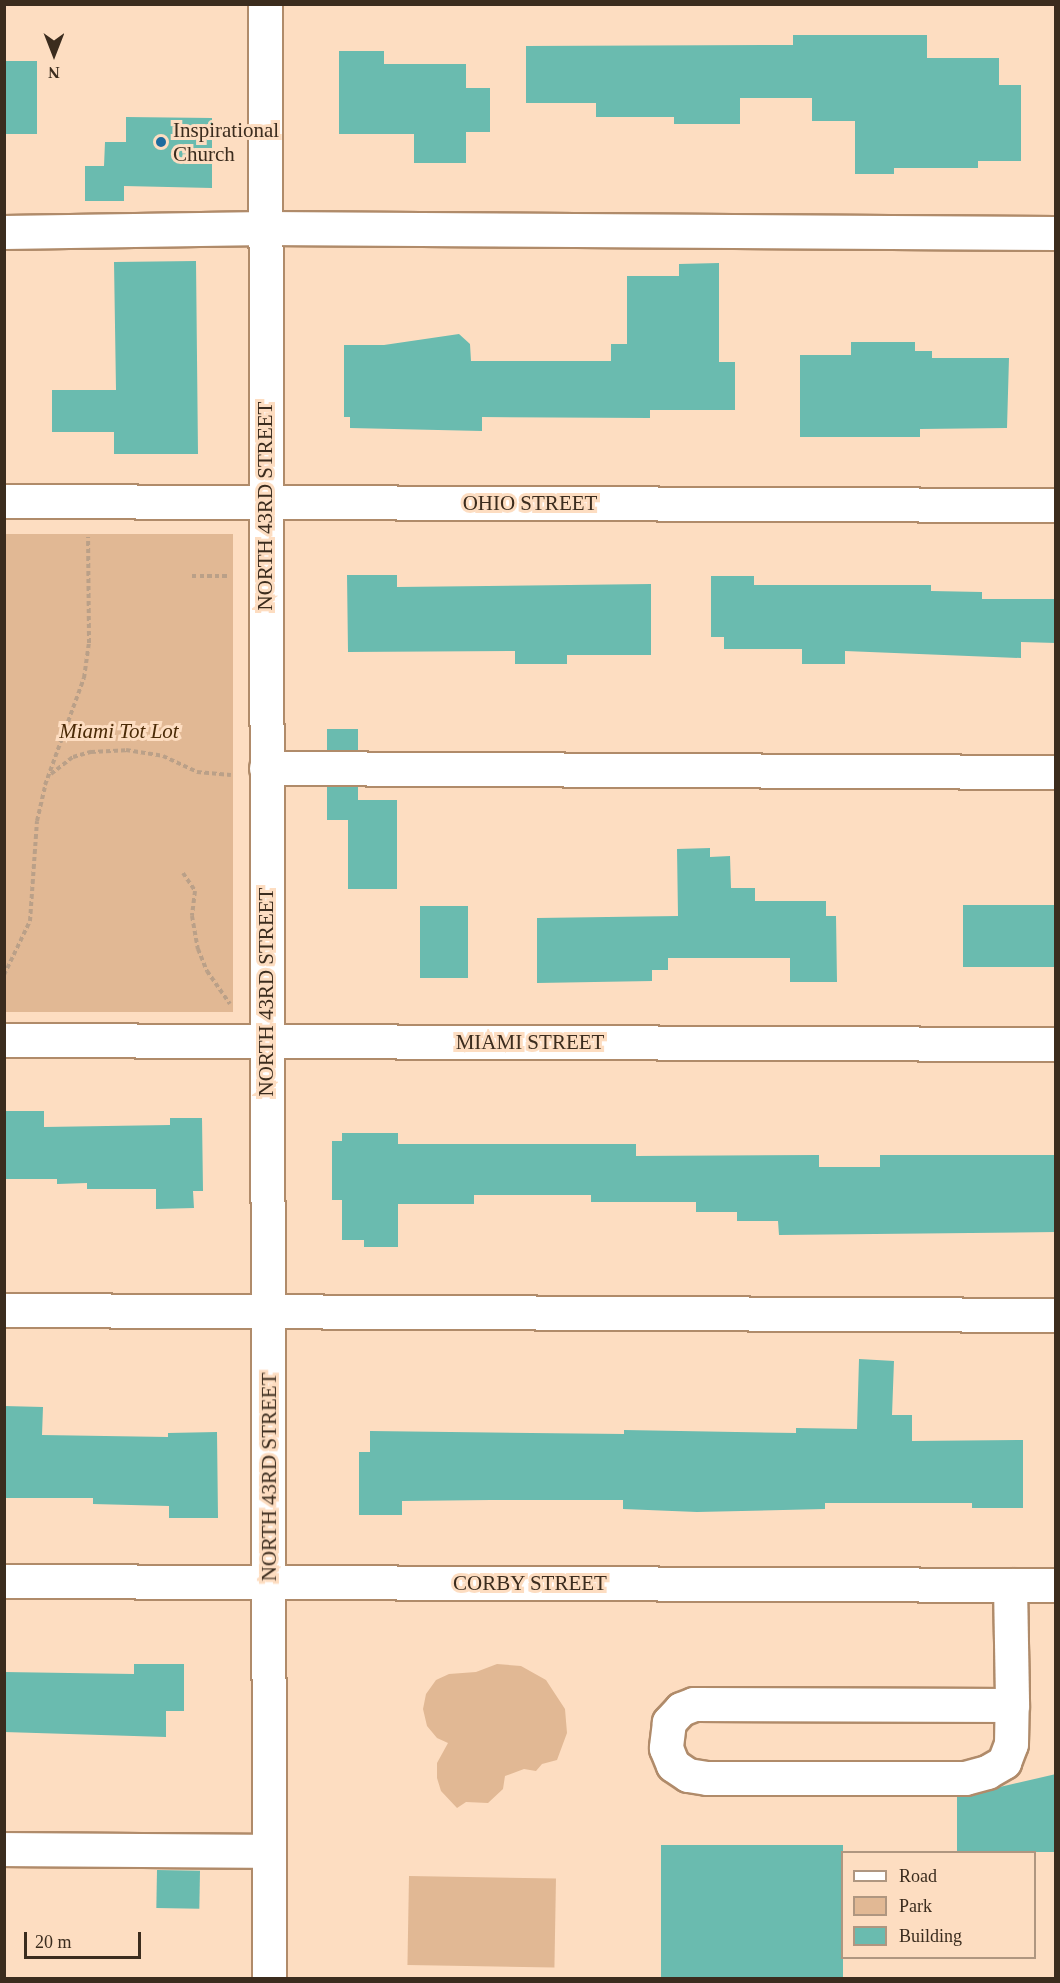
<!DOCTYPE html>
<style>
body{margin:0}
#map{position:relative;width:1060px;height:1983px;overflow:hidden;background:#fdddc1;font-family:Georgia,serif}
div>[style]{position:absolute}
.green>*{inset:0;background:#e1b894;transform-origin:0 0}
.building>*{inset:0;background:#6abbaf;transform-origin:0 0}
.path>*{height:4px;margin-top:-2px;transform-origin:0;background:repeating-linear-gradient(90deg,#baa088 0 4.5px,transparent 0 7.5px)}
.roads{filter:drop-shadow(2px 0 #b08b6a) drop-shadow(-2px 0 #b08b6a) drop-shadow(0 2px #b08b6a) drop-shadow(0 -2px #b08b6a)}
.minor>*{height:33px;margin:-16.5px;padding:0 16.5px;transform-origin:16.5px;border-radius:16.5px;background:#fff}
.dots>*{width:16px;height:16px;translate:-50% -50%;box-sizing:border-box;border:3px solid #fdddc1;border-radius:50%}
span{translate:-50% -50%;white-space:nowrap;text-align:center;line-height:1.15;-webkit-text-stroke:6px #fdddc1;paint-order:stroke}
.poi-label{font-size:21px;color:#3b2c1e}
.left{translate:0 -50%;text-align:left}
.street-label{font-size:21px;color:#3b2c1e}
.park-label{font-size:21px;color:#4a2a06;font-style:italic}
.frame{position:absolute;inset:0;border:6px solid #3b2c1e;pointer-events:none}
.legend{position:absolute;left:841px;top:1851px;width:195px;height:108px;box-sizing:border-box;background:#fdddc1;border:2px solid #af9680;margin:0;padding:8px 10px;list-style:none;font-size:18px;color:#3b2c1e}
.legend li{display:flex;align-items:center;gap:12px;height:30px}
.legend b{width:30px;border:2px solid #af9680}
.north{position:absolute;left:24px;top:24px;width:60px;height:60px;-webkit-text-stroke:4px #fdddc1;paint-order:stroke;rotate:180deg;font-size:16px;font-weight:700;line-height:24px;text-align:center;color:#3b2c1e}
.north::after{content:'';display:block;margin:auto;width:21px;height:27px;background:#3b2c1e;clip-path:polygon(50% 0,100% 100%,50% 72%,0 100%)}
.scale{position:absolute;left:24px;top:1932px;width:117px;height:27px;box-sizing:border-box;border:3px solid #3b2c1e;border-top:0;padding-left:8px;font-size:18px;line-height:21px;white-space:nowrap;color:#3b2c1e;-webkit-text-stroke:4px #fdddc1;paint-order:stroke}
</style>
<div id="map">
<div class="green">
<div style="left:5px;top:534px;width:228px;height:478px"></div>
<div style="clip-path:polygon(497px 1664px,521px 1666px,546px 1680px,565px 1709px,567px 1733px,557px 1760px,542px 1764px,536px 1771px,524px 1769px,505px 1776px,503px 1789px,488px 1803px,466px 1802px,457px 1808px,441px 1791px,437px 1778px,437px 1763px,448px 1743px,437px 1738px,427px 1726px,423px 1709px,426px 1694px,436px 1680px,449px 1674px,476px 1672px)"></div>
<div style="left:409px;top:1876px;width:147px;height:89px;rotate:1deg"></div>
</div>
<div class="building">
<div style="clip-path:polygon(793px 35px,927px 35px,927px 58px,999px 58px,999px 85px,1021px 85px,1021px 161px,978px 161px,978px 168px,894px 168px,894px 174px,855px 174px,855px 121px,812px 121px,812px 98px,740px 98px,740px 124px,674px 124px,674px 117px,596px 117px,596px 103px,526px 103px,526px 46px,793px 45px)"></div>
<div style="clip-path:polygon(339px 51px,384px 51px,384px 64px,466px 64px,466px 88px,490px 88px,490px 132px,466px 132px,466px 163px,414px 163px,414px 134px,339px 134px)"></div>
<div style="left:4px;top:61px;width:33px;height:73px"></div>
<div style="clip-path:polygon(126px 117px,212px 118px,212px 188px,124px 186px,124px 201px,85px 201px,85px 166px,104px 166px,105px 142px,126px 142px)"></div>
<div style="clip-path:polygon(196px 261px,198px 454px,114px 454px,114px 432px,52px 432px,52px 390px,116px 390px,114px 262px)"></div>
<div style="clip-path:polygon(719px 263px,719px 362px,735px 362px,735px 410px,650px 410px,650px 418px,482px 417px,482px 431px,350px 428px,350px 417px,344px 417px,344px 345px,384px 345px,459px 334px,470px 344px,471px 361px,611px 361px,611px 344px,627px 344px,627px 276px,679px 276px,679px 264px)"></div>
<div style="clip-path:polygon(851px 342px,915px 342px,915px 351px,932px 351px,932px 358px,1009px 358px,1007px 428px,920px 429px,920px 437px,800px 437px,800px 355px,851px 355px)"></div>
<div style="clip-path:polygon(347px 575px,397px 575px,397px 587px,651px 584px,651px 655px,567px 655px,567px 664px,515px 664px,515px 651px,348px 652px)"></div>
<div style="clip-path:polygon(711px 576px,754px 576px,754px 585px,931px 585px,931px 591px,982px 592px,982px 599px,1056px 599px,1056px 643px,1021px 642px,1021px 658px,845px 651px,845px 664px,802px 664px,802px 649px,724px 649px,724px 637px,711px 637px)"></div>
<div style="left:327px;top:729px;width:31px;height:21px"></div>
<div style="clip-path:polygon(327px 787px,358px 787px,358px 800px,397px 800px,397px 889px,348px 889px,348px 820px,327px 820px)"></div>
<div style="clip-path:polygon(710px 848px,710px 857px,730px 856px,731px 888px,755px 888px,755px 901px,826px 901px,826px 916px,836px 916px,837px 982px,790px 982px,790px 958px,668px 958px,668px 970px,652px 970px,652px 981px,537px 983px,537px 918px,678px 916px,677px 849px)"></div>
<div style="left:963px;top:905px;width:93px;height:62px"></div>
<div style="left:420px;top:906px;width:48px;height:72px"></div>
<div style="clip-path:polygon(4px 1111px,44px 1111px,44px 1127px,170px 1125px,170px 1118px,202px 1118px,203px 1191px,193px 1191px,194px 1208px,156px 1209px,156px 1189px,87px 1189px,87px 1183px,57px 1184px,57px 1179px,5px 1179px)"></div>
<div style="clip-path:polygon(342px 1133px,398px 1133px,398px 1144px,636px 1144px,636px 1156px,819px 1155px,819px 1167px,880px 1167px,880px 1155px,1056px 1155px,1056px 1232px,779px 1235px,778px 1221px,737px 1221px,737px 1212px,696px 1212px,696px 1202px,591px 1202px,591px 1195px,474px 1195px,474px 1204px,398px 1204px,398px 1247px,364px 1247px,364px 1240px,342px 1240px,342px 1200px,332px 1200px,332px 1141px,342px 1141px)"></div>
<div style="clip-path:polygon(859px 1359px,894px 1361px,892px 1415px,912px 1415px,912px 1441px,1023px 1440px,1023px 1508px,972px 1508px,972px 1503px,825px 1503px,825px 1509px,697px 1512px,623px 1509px,623px 1500px,491px 1500px,402px 1501px,402px 1515px,359px 1515px,359px 1452px,370px 1452px,370px 1431px,624px 1434px,624px 1430px,796px 1433px,796px 1428px,857px 1429px)"></div>
<div style="clip-path:polygon(4px 1406px,43px 1407px,42px 1435px,168px 1437px,168px 1433px,217px 1432px,218px 1518px,169px 1518px,169px 1506px,93px 1504px,93px 1498px,4px 1498px)"></div>
<div style="clip-path:polygon(134px 1664px,184px 1664px,184px 1711px,166px 1711px,166px 1737px,4px 1732px,4px 1672px,134px 1674px)"></div>
<div style="clip-path:polygon(1056px 1774px,1056px 1852px,957px 1852px,957px 1797px)"></div>
<div style="left:843px;top:1845px;width:133px;height:182px;rotate:90deg"></div>
<div style="left:157px;top:1870px;width:43px;height:38px;rotate:1deg"></div>
</div>
<div class="path">
<div style="left:192px;top:576px;width:38px"></div>
<div style="left:51px;top:774px;width:28px;rotate:-38deg"></div>
<div style="left:73px;top:757px;width:19px;rotate:-16deg"></div>
<div style="left:91px;top:752px;width:35px;rotate:-3deg"></div>
<div style="left:126px;top:750px;width:37px;rotate:9deg"></div>
<div style="left:163px;top:756px;width:38px;rotate:25deg"></div>
<div style="left:197px;top:772px;width:34px;rotate:5deg"></div>
<div style="left:183px;top:873px;width:22px;rotate:56deg"></div>
<div style="left:195px;top:891px;width:25px;rotate:97deg"></div>
<div style="left:192px;top:916px;width:34px;rotate:80deg"></div>
<div style="left:198px;top:949px;width:24px;rotate:68deg"></div>
<div style="left:207px;top:971px;width:40px;rotate:55.1deg"></div>
<div style="left:4px;top:975px;width:60px;rotate:-64.3deg"></div>
<div style="left:30px;top:921px;width:100px;rotate:-86deg"></div>
<div style="left:37px;top:821px;width:37px;rotate:-77deg"></div>
<div style="left:45px;top:785px;width:114px;rotate:-70deg"></div>
<div style="left:84px;top:678px;width:35px;rotate:-82deg"></div>
<div style="left:89px;top:643px;width:106px;rotate:-90.5deg"></div>
</div>
<div class="roads">
<div class="minor">
<div style="left:265px;top:4px;width:1974px;rotate:89.88deg"></div>
<div style="left:4px;top:232px;width:261px;rotate:-0.9deg"></div>
<div style="left:265px;top:228px;width:791px;rotate:0.36deg"></div>
<div style="left:4px;top:501px;width:1052px;rotate:0.22deg"></div>
<div style="left:266px;top:768px;width:790px;rotate:0.29deg"></div>
<div style="left:4px;top:1040px;width:1052px;rotate:0.22deg"></div>
<div style="left:4px;top:1310px;width:1052px;rotate:0.27deg"></div>
<div style="left:4px;top:1581px;width:1052px;rotate:0.22deg"></div>
<div style="left:1010px;top:1585px;width:120px;rotate:89deg"></div>
<div style="left:1012px;top:1705px;width:318px;rotate:-179.8deg"></div>
<div style="left:694px;top:1704px;width:14px;rotate:159deg"></div>
<div style="left:681px;top:1709px;width:18px;rotate:133deg"></div>
<div style="left:669px;top:1722px;width:26px;rotate:97deg"></div>
<div style="left:666px;top:1748px;width:18px;rotate:68deg"></div>
<div style="left:673px;top:1765px;width:18px;rotate:34deg"></div>
<div style="left:688px;top:1775px;width:19px;rotate:9deg"></div>
<div style="left:707px;top:1778px;width:258px"></div>
<div style="left:965px;top:1778px;width:23px;rotate:-15deg"></div>
<div style="left:987px;top:1772px;width:20px;rotate:-30deg"></div>
<div style="left:1004px;top:1762px;width:19px;rotate:-69deg"></div>
<div style="left:1011px;top:1744px;width:39px;rotate:-89deg"></div>
<div style="left:4px;top:1849px;width:265px;rotate:0.4deg"></div>
</div>
</div>
<div class="dots">
<div style="left:161px;top:142px;background:#1e6a9d"></div>
</div>
<div class="poi-label">
<span class="left" style="left:173px;top:142px">Inspirational<br>Church</span>
</div>
<div class="street-label">
<span style="left:530px;top:503px">OHIO STREET</span>
<span style="left:265px;top:506px;rotate:-90deg">NORTH 43RD STREET</span>
<span style="left:266px;top:992px;rotate:-90deg">NORTH 43RD STREET</span>
<span style="left:530px;top:1042px">MIAMI STREET</span>
<span style="left:269px;top:1477px;rotate:-90deg">NORTH 43RD STREET</span>
<span style="left:530px;top:1583px">CORBY STREET</span>
</div>
<div class="park-label">
<span style="left:119px;top:731px">Miami Tot Lot</span>
</div>
<div class="frame"></div>
<ul class="legend">
<li><b style="height:8px;background:#fff"></b>Road</li>
<li><b style="height:16px;background:#e1b894"></b>Park</li>
<li><b style="height:16px;background:#6abbaf"></b>Building</li>
</ul>
<div class="north">N</div>
<div class="scale">20 m</div>
</div>
